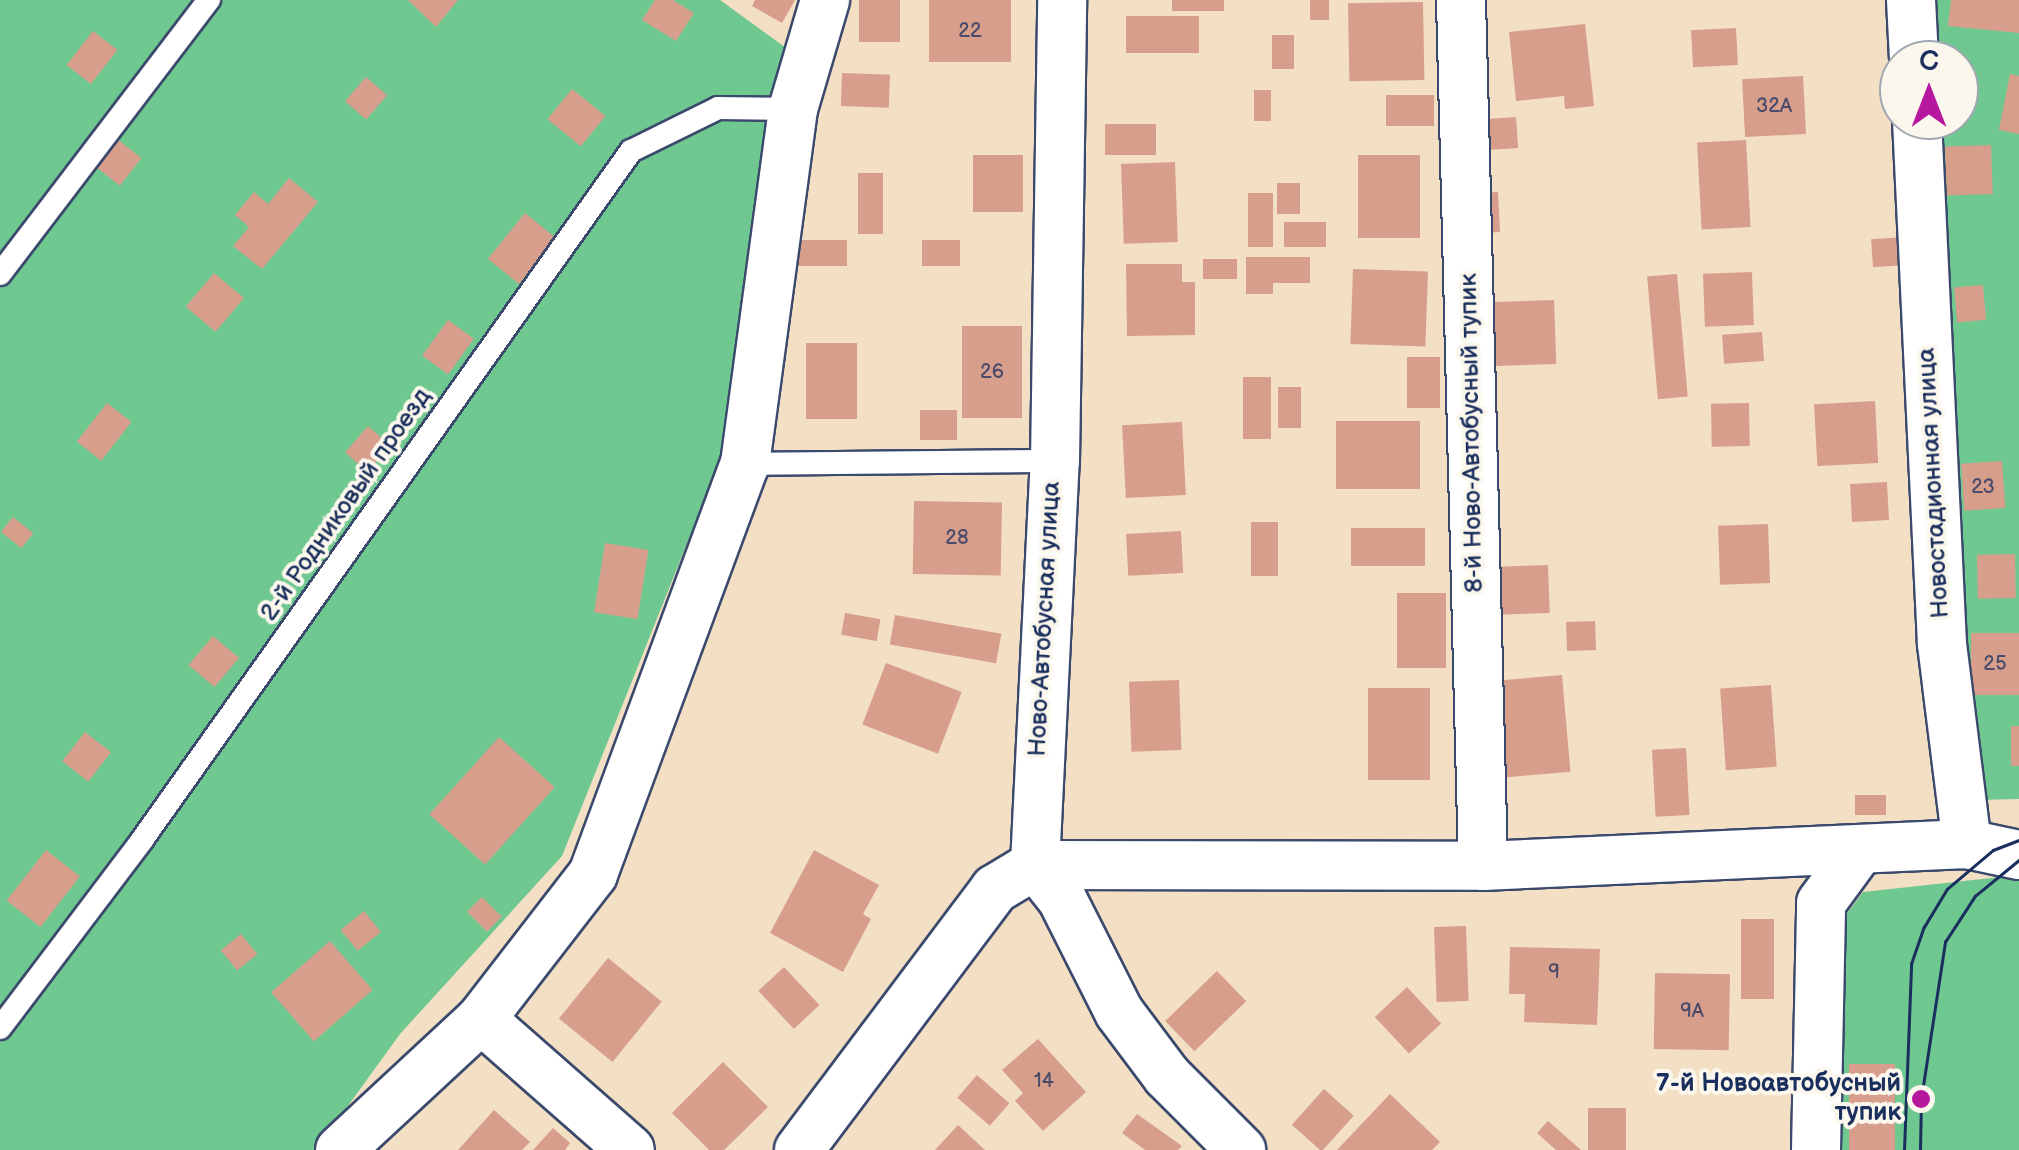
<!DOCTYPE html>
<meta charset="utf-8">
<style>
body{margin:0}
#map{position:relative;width:2019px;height:1150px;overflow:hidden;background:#f3dfc3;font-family:"Balsamiq Sans",sans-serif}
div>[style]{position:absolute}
.green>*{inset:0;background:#6fc890}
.building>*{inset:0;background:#d89e8c;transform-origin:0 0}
.roads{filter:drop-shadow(2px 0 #3b496d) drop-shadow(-2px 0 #3b496d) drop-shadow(0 2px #3b496d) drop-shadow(0 -2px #3b496d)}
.lane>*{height:22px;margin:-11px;padding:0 11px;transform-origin:11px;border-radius:11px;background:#fff}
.street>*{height:48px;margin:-24px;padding:0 24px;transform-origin:24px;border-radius:24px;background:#fff}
.tram>*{height:2.5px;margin:-1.25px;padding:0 1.25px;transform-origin:1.25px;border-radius:1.25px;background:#1b2f5e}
.dots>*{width:28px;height:28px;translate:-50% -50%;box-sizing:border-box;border:5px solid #fbf7ec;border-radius:50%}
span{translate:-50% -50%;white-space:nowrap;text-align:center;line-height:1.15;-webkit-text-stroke:8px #fbf7ec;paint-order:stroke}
.number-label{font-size:20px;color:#4a4b6a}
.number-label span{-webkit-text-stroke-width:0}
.street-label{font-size:25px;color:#1b2f5e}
.poi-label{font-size:25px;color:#1b2f5e;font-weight:700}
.right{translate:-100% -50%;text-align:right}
.north{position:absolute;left:1879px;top:40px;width:100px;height:100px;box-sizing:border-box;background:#fbf7ec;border:2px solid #a1a7b3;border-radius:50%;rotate:0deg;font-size:28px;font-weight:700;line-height:40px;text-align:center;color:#1b2f5e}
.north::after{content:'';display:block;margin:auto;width:35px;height:45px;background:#b5179e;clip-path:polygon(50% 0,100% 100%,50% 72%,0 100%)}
</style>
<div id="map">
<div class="green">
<div style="clip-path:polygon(0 0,720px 0,793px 53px,722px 456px,562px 856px,400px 1034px,316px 1150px,0 1150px)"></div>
<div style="clip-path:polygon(1922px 0,2019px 0,2019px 799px,1976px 800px,1928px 120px,1959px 120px,1959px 60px,1925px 60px)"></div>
<div style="clip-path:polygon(2019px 875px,2019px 1150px,1832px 1150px,1843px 919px,1863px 892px)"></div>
</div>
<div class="building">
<div style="clip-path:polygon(408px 0,458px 0,436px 27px)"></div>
<div style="clip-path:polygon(655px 0,673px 0,694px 13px,676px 41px,642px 20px)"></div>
<div style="clip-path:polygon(755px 0,795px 0,782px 23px,752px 6px)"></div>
<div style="left:859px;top:0;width:41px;height:42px"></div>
<div style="left:929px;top:0;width:82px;height:62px"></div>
<div style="left:1172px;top:0;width:52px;height:11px"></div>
<div style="left:1310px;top:0;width:19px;height:20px"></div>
<div style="clip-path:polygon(1951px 0,2019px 0,2019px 33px,1948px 26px)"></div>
<div style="left:1423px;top:2px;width:78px;height:75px;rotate:89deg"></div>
<div style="left:1126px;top:16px;width:73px;height:37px"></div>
<div style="clip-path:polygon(1585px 24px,1594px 106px,1565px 109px,1564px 96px,1516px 101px,1509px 32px)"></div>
<div style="left:1736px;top:28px;width:37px;height:45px;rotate:87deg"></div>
<div style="left:93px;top:31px;width:31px;height:43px;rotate:38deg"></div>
<div style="left:1272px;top:35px;width:22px;height:34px"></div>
<div style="left:842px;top:73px;width:48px;height:33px;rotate:2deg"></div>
<div style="clip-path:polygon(2010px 74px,2019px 76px,2019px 134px,1999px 130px)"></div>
<div style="left:1803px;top:76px;width:58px;height:61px;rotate:87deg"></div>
<div style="left:366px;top:77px;width:28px;height:32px;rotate:41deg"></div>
<div style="left:572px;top:89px;width:43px;height:39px;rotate:39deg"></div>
<div style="left:1254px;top:90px;width:17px;height:31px"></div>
<div style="left:1386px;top:95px;width:48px;height:31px"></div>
<div style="left:1516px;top:117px;width:31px;height:42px;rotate:86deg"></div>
<div style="left:1105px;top:124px;width:51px;height:31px"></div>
<div style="left:117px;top:139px;width:31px;height:35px;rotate:38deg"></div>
<div style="left:1746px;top:140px;width:87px;height:49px;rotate:87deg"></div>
<div style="left:1991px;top:145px;width:49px;height:46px;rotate:88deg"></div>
<div style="left:973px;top:155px;width:50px;height:57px"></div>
<div style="left:1358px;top:155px;width:62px;height:83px"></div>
<div style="left:1175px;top:162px;width:80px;height:54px;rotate:88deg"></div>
<div style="left:858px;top:173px;width:25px;height:61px"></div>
<div style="clip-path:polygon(289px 178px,318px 202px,262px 269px,233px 246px,249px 227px,235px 215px,254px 192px,268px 204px)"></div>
<div style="left:1277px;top:183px;width:23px;height:31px"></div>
<div style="left:1498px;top:192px;width:40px;height:22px;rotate:87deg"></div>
<div style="left:1248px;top:193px;width:25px;height:54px"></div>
<div style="left:525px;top:213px;width:40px;height:59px;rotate:39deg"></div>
<div style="left:1284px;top:222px;width:42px;height:25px"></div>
<div style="left:1905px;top:237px;width:28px;height:34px;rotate:86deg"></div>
<div style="left:796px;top:240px;width:51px;height:26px"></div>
<div style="left:922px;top:240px;width:38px;height:26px"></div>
<div style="clip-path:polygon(1246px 257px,1310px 257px,1310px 283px,1273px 283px,1273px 294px,1246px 294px)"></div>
<div style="left:1203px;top:259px;width:34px;height:20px"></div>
<div style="clip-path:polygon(1126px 264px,1182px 264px,1182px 282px,1195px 282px,1195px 335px,1127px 336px)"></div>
<div style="left:1353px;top:269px;width:75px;height:75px;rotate:2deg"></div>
<div style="left:1752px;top:272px;width:53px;height:49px;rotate:88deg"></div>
<div style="left:214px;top:273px;width:39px;height:44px;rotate:40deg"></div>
<div style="left:1677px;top:274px;width:123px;height:30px;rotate:85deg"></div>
<div style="left:1983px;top:285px;width:35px;height:29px;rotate:85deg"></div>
<div style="left:1554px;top:300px;width:64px;height:60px;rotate:88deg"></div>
<div style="left:448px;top:320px;width:32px;height:44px;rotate:36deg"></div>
<div style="left:962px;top:326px;width:60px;height:92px"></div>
<div style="left:1762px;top:332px;width:29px;height:40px;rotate:86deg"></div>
<div style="left:806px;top:343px;width:51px;height:76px"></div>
<div style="left:1407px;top:357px;width:33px;height:51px"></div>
<div style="left:1243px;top:377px;width:28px;height:62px"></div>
<div style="left:1278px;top:387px;width:23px;height:41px"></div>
<div style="left:1875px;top:401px;width:62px;height:61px;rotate:87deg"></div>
<div style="left:107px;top:403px;width:31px;height:49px;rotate:38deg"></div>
<div style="left:1749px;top:403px;width:43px;height:38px;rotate:89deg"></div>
<div style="left:920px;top:410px;width:37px;height:30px"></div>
<div style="left:1336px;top:421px;width:84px;height:68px"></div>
<div style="left:1182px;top:422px;width:73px;height:60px;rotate:87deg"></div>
<div style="left:368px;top:426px;width:30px;height:35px;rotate:41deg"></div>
<div style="left:2002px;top:461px;width:47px;height:41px;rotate:86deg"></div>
<div style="left:1887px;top:482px;width:38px;height:37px;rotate:87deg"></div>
<div style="left:914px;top:501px;width:88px;height:73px;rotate:1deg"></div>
<div style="left:13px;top:517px;width:26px;height:19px;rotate:39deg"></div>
<div style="left:1251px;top:522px;width:27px;height:54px"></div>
<div style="left:1768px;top:524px;width:59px;height:50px;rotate:88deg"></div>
<div style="left:1351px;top:528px;width:74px;height:38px"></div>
<div style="left:1181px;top:531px;width:42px;height:55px;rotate:87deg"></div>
<div style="left:605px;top:543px;width:44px;height:70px;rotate:9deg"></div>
<div style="left:2015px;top:554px;width:44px;height:38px;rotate:89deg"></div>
<div style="left:1548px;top:565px;width:48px;height:49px;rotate:88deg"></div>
<div style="left:1397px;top:593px;width:49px;height:75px"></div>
<div style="left:845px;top:613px;width:36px;height:22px;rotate:10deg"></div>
<div style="left:895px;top:615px;width:108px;height:30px;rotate:10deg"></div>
<div style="left:1595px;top:621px;width:29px;height:29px;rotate:88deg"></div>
<div style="left:1971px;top:633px;width:48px;height:62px"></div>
<div style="left:213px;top:636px;width:34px;height:38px;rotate:40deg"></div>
<div style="left:886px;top:663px;width:81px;height:66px;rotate:21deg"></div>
<div style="left:1562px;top:675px;width:97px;height:64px;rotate:85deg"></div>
<div style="left:1179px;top:680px;width:70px;height:50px;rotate:88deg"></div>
<div style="left:1771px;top:685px;width:82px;height:51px;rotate:86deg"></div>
<div style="left:1368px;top:688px;width:62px;height:92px"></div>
<div style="left:2011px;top:726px;width:8px;height:40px"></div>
<div style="left:85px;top:732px;width:33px;height:37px;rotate:38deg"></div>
<div style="left:499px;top:737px;width:75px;height:104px;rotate:42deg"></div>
<div style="left:1686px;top:748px;width:67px;height:34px;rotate:87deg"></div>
<div style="left:1855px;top:795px;width:31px;height:20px"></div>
<div style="left:46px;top:850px;width:43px;height:64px;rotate:38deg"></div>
<div style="clip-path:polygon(814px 850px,879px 885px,863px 914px,871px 919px,843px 972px,770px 933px)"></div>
<div style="left:482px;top:897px;width:28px;height:21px;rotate:45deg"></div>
<div style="left:364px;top:911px;width:27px;height:30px;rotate:51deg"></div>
<div style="left:1741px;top:919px;width:33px;height:80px"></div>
<div style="left:1466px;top:926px;width:75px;height:32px;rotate:88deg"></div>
<div style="left:241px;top:934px;width:26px;height:26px;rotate:51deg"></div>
<div style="left:330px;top:941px;width:65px;height:78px;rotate:49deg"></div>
<div style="clip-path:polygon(1510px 947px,1600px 949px,1597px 1025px,1524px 1022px,1525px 994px,1509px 994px)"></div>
<div style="left:608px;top:958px;width:69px;height:78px;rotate:39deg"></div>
<div style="left:784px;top:967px;width:52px;height:35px;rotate:47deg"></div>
<div style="left:1217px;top:971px;width:42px;height:72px;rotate:46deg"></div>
<div style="left:1655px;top:973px;width:75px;height:76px;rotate:1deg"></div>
<div style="left:1407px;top:987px;width:50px;height:44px;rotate:47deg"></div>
<div style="clip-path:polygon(1038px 1039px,1086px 1092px,1043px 1131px,1015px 1101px,1023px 1093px,1002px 1070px)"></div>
<div style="clip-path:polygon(723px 1062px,768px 1107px,724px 1150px,709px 1150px,672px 1113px)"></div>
<div style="left:1849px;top:1064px;width:46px;height:86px"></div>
<div style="left:977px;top:1075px;width:43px;height:30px;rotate:41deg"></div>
<div style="left:1324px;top:1089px;width:40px;height:48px;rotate:42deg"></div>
<div style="clip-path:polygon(1390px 1094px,1440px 1142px,1432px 1150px,1337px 1150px)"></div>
<div style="left:1588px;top:1108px;width:38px;height:42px"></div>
<div style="clip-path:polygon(494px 1110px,530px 1142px,522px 1150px,458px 1150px)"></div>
<div style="clip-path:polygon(1137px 1114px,1182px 1146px,1178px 1150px,1145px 1150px,1122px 1133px)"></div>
<div style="clip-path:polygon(1548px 1121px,1581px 1150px,1556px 1150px,1537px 1133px)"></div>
<div style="clip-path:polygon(958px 1125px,985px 1150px,935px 1150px)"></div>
<div style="clip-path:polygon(553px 1128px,570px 1143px,565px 1150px,533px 1150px)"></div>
</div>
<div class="roads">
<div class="lane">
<div style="left:0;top:274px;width:345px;rotate:-52.7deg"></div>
<div style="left:745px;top:464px;width:310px;rotate:-0.6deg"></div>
<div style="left:0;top:1028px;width:236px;rotate:-52.9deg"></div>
<div style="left:142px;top:840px;width:845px;rotate:-54.64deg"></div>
<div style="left:631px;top:151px;width:97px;rotate:-26.3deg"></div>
<div style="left:718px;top:108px;width:75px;rotate:0.8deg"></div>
</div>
<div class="street">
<div style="left:1461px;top:0;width:866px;rotate:88.54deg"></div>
<div style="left:1911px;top:0;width:60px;rotate:87.1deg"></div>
<div style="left:1917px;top:120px;width:525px;rotate:87.27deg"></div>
<div style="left:1942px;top:644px;width:202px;rotate:82.9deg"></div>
<div style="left:1035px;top:865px;width:448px;rotate:0.1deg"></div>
<div style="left:1483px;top:866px;width:484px;rotate:-2.6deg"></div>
<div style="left:1967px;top:844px;width:53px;rotate:11.9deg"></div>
<div style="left:1035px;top:865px;width:404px;rotate:-87.2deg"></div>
<div style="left:1055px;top:461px;width:461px;rotate:-89.1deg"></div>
<div style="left:1035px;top:865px;width:43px;rotate:51.5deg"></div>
<div style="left:1062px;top:899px;width:127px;rotate:63.2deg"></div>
<div style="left:1119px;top:1012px;width:80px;rotate:53.1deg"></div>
<div style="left:1167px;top:1076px;width:105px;rotate:45deg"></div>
<div style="left:481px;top:1019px;width:198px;rotate:41.3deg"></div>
<div style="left:340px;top:1150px;width:192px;rotate:-42.9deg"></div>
<div style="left:481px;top:1019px;width:183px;rotate:-52.3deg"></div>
<div style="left:593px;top:874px;width:437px;rotate:-69.7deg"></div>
<div style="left:745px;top:464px;width:358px;rotate:-82.3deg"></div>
<div style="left:793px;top:109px;width:114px;rotate:-73.6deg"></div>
<div style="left:799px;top:1150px;width:326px;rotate:-53.1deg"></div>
<div style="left:995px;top:889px;width:47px;rotate:-31deg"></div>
<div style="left:1816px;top:1150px;width:247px;rotate:-88.8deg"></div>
<div style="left:1821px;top:903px;width:64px;rotate:-53.8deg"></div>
</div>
</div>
<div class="tram">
<div style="left:1904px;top:1150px;width:186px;rotate:-87.8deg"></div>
<div style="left:1911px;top:964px;width:39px;rotate:-71deg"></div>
<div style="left:1924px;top:927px;width:44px;rotate:-58.8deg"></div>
<div style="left:1947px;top:889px;width:60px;rotate:-40.3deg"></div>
<div style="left:1993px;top:850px;width:28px;rotate:-21deg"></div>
<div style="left:1920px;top:1150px;width:51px;rotate:-88.9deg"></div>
<div style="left:1921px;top:1099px;width:159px;rotate:-81.3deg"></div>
<div style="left:1945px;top:942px;width:55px;rotate:-56.9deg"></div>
<div style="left:1975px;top:896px;width:57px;rotate:-39.3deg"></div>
</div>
<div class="dots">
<div style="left:1921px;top:1099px;background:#b5179e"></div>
</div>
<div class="number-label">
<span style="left:970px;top:31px">22</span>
<span style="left:1774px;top:106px">32А</span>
<span style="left:992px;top:372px">26</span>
<span style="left:1983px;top:487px">23</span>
<span style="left:957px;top:538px">28</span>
<span style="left:1995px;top:664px">25</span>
<span style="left:1554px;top:972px">9</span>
<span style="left:1692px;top:1011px">9А</span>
<span style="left:1044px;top:1081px">14</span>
</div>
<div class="street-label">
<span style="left:1472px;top:433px;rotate:-91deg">8-й Ново-Автобусный тупик</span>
<span style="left:1934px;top:483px;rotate:-93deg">Новостадионная улица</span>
<span style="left:346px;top:505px;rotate:-55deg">2-й Родниковый проезд</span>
<span style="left:1045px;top:619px;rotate:-87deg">Ново-Автобусная улица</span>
</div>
<div class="poi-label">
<span class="right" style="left:1901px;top:1099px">7-й Новоавтобусный<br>тупик</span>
</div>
<div class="north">С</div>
</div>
